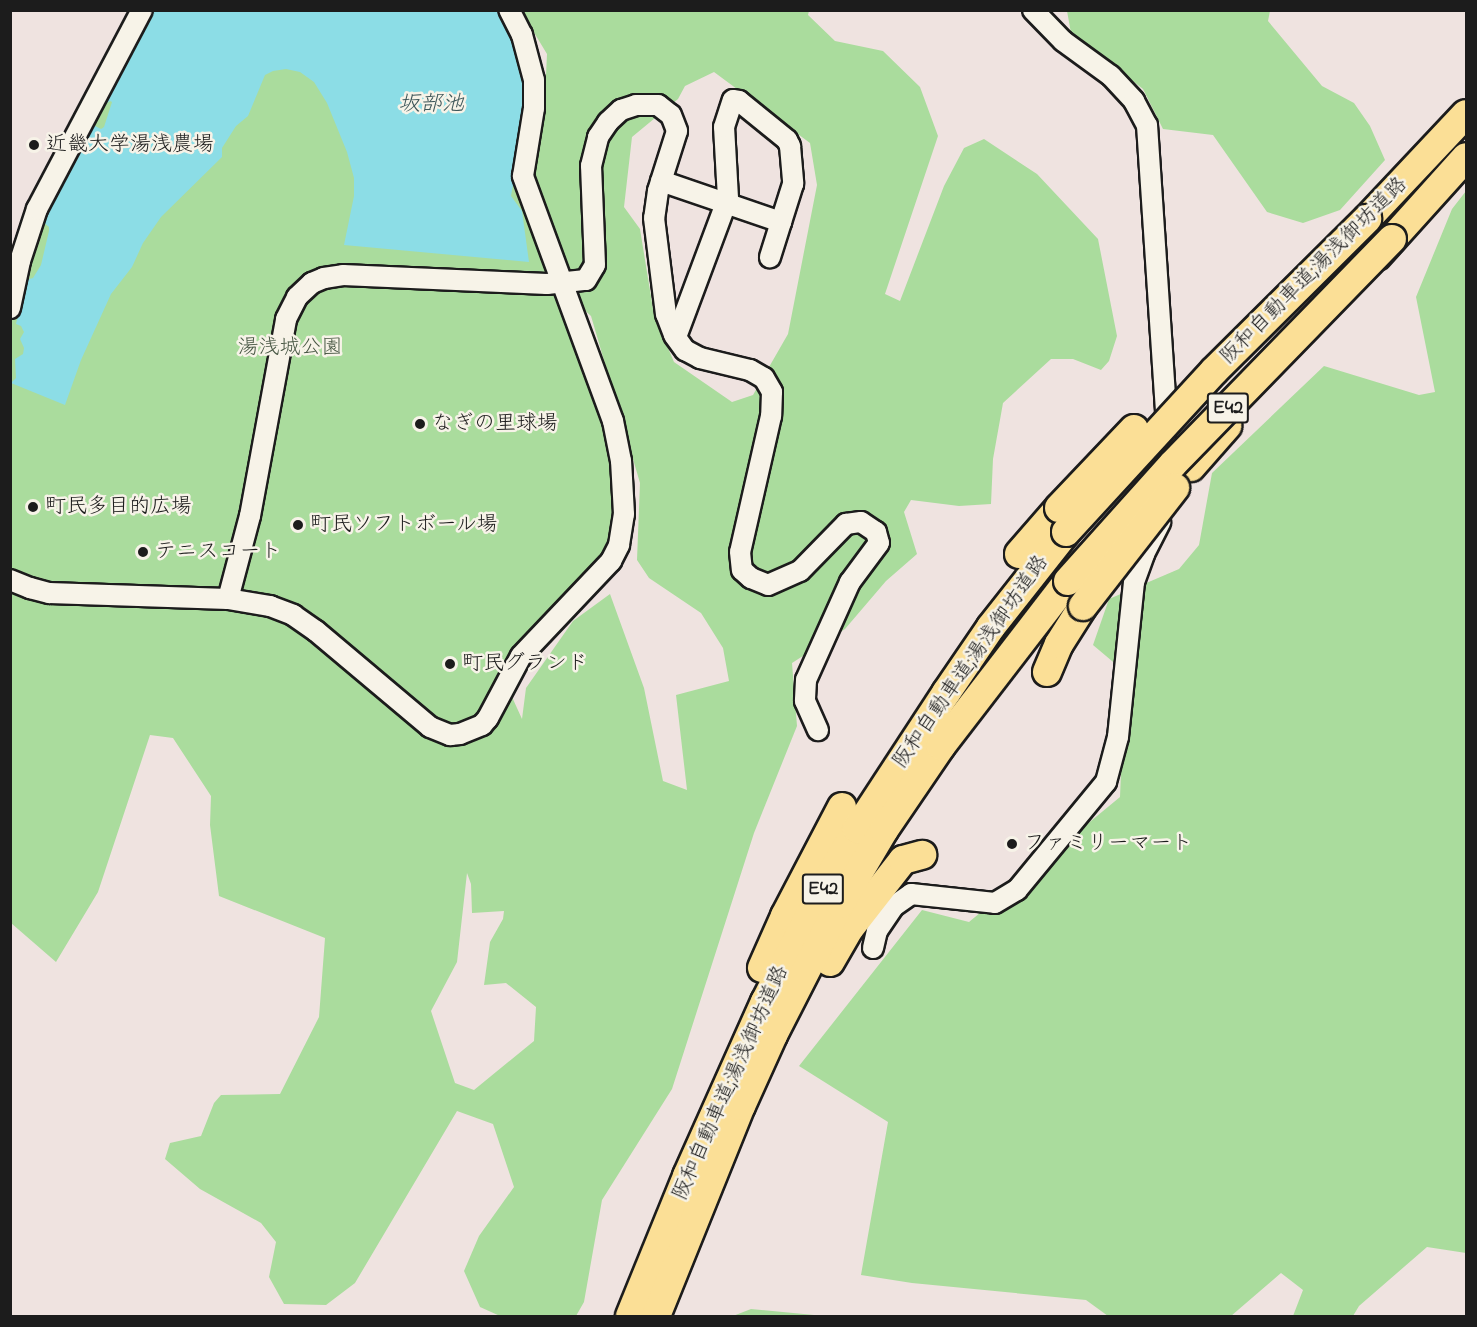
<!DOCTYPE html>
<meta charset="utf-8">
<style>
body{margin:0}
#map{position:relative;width:1477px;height:1327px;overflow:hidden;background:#efe3e0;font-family:"Indie Flower","Klee One",sans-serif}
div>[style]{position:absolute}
.green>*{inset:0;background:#aadc9d}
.water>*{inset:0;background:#8cdde6}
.roads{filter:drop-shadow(2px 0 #1c1c1c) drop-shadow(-2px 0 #1c1c1c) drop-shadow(0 2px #1c1c1c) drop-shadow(0 -2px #1c1c1c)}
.minor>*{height:20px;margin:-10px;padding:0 10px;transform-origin:10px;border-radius:10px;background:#f7f3e8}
.highway>*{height:28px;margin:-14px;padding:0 14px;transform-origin:14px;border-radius:14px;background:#fbdf96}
.bridges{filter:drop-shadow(2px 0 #1c1c1c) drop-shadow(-2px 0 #1c1c1c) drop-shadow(0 2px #1c1c1c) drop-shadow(0 -2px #1c1c1c)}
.highway-bridge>*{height:28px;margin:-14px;padding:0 14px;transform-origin:14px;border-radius:14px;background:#fbdf96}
.dots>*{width:16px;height:16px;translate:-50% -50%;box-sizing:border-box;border:3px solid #f7f3e8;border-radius:50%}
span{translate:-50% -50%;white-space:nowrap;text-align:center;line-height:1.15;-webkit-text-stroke:5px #f7f3e8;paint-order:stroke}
.shield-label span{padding:2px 4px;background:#f7f3e8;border:2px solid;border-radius:4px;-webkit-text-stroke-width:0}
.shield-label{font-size:20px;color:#1c1c1c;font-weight:700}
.poi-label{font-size:21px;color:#1c1c1c}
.left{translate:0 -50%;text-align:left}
.street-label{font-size:21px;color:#1c1c1c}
.park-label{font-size:21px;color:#475643}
.water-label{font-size:22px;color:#3e5659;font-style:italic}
.frame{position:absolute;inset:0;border:12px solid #1c1c1c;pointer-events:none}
</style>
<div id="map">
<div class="green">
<div style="clip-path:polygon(evenodd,142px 11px,509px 11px,525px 180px,544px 117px,547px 54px,521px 11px,809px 11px,808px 15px,835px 41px,883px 51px,920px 87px,938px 136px,885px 294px,900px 301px,944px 186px,964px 148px,984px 139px,1037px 174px,1098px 239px,1117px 336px,1109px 361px,1101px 370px,1073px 359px,1051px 359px,1003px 403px,993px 459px,991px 504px,959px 506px,911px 500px,904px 512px,917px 554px,886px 581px,845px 629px,792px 663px,797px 726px,754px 833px,672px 1089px,602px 1200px,584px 1302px,576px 1316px,500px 1316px,480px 1307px,464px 1271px,479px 1236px,514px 1187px,493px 1124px,457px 1111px,355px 1283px,326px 1305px,284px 1304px,269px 1277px,276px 1242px,261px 1223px,200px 1189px,165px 1159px,170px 1143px,201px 1136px,214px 1103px,221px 1095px,280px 1094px,319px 1017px,325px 938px,219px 896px,210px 825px,211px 796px,173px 738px,150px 735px,98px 892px,56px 962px,11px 923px,10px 308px,16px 278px,142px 11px,714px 72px,810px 143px,817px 185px,788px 334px,753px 395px,732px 402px,674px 362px,654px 315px,640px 229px,624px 207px,632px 137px,678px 99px,685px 86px,714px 72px,142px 11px,568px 295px,591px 316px,640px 483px,637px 560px,649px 578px,701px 613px,723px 648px,729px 681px,676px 695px,687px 790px,663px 781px,644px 688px,610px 594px,573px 621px,526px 688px,522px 719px,512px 697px,510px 683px,622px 535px,613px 421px,568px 295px,142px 11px,467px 873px,471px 884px,472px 913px,504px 911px,503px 919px,490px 942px,484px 985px,506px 983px,536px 1007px,534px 1041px,474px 1090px,455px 1083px,431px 1011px,457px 962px,467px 873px)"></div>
<div style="clip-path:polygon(1067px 11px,1270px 11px,1268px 21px,1322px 86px,1354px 103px,1370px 126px,1385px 160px,1340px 210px,1303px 223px,1267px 212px,1213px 135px,1163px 129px,1143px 89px,1071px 33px)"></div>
<div style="clip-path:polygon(1466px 191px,1466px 1253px,1427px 1247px,1359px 1306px,1353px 1316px,1293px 1316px,1303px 1290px,1281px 1273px,1231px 1316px,1108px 1316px,1086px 1300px,912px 1283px,861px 1275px,888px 1122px,799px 1066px,922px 910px,969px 922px,1120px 797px,1125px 672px,1093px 645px,1109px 599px,1179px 569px,1199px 545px,1212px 473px,1324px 366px,1419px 395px,1435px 392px,1416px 297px,1452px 209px)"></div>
<div style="clip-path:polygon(751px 1309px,814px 1315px,816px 1316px,733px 1316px)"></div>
</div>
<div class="water">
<div style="clip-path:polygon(152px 11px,499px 11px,513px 35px,525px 85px,526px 113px,511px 196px,522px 211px,529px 262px,344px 245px,354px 196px,354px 178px,347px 152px,327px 103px,314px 82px,300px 72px,286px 69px,273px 71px,265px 75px,248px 116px,236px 126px,222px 148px,222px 157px,161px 217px,143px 243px,132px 267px,111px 294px,81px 360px,65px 405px,11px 383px,16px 378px,15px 359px,23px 354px,24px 348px,20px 339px,24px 332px,21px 326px,16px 324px,26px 280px,33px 278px,41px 265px,49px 231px,49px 227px,42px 221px,93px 125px,101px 129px,104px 127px,112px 102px,110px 101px,102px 106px)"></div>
</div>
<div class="roads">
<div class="minor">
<div style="left:1033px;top:10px;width:43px;rotate:45.9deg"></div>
<div style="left:1063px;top:41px;width:59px;rotate:36.1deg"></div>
<div style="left:1111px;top:76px;width:34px;rotate:47deg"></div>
<div style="left:1134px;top:101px;width:27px;rotate:62deg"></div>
<div style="left:1147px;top:125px;width:287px;rotate:86.2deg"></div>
<div style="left:1166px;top:411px;width:66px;rotate:92.6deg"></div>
<div style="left:661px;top:181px;width:127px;rotate:18.9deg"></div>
<div style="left:10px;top:308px;width:48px;rotate:-78deg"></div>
<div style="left:20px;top:261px;width:55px;rotate:-71.9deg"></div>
<div style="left:37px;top:209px;width:225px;rotate:-62.2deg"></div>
<div style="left:676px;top:337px;width:148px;rotate:-69.5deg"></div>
<div style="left:728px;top:198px;width:71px;rotate:-93.2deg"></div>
<div style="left:724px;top:127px;width:28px;rotate:-72deg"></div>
<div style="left:733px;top:100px;width:6px;rotate:9deg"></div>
<div style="left:739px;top:101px;width:62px;rotate:39.1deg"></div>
<div style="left:787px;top:140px;width:7px;rotate:63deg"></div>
<div style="left:790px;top:146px;width:38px;rotate:85deg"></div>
<div style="left:793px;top:184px;width:77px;rotate:107.5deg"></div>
<div style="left:10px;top:580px;width:22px;rotate:22deg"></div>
<div style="left:30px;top:588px;width:20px;rotate:15deg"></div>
<div style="left:49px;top:593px;width:179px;rotate:1.9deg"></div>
<div style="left:228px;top:599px;width:43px;rotate:9.5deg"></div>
<div style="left:270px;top:606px;width:25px;rotate:21deg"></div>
<div style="left:293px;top:615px;width:28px;rotate:35deg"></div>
<div style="left:316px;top:631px;width:149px;rotate:40.1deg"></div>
<div style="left:430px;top:727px;width:22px;rotate:22deg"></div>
<div style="left:450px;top:735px;width:10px;rotate:-6deg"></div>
<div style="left:460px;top:734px;width:24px;rotate:-22deg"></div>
<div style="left:482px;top:725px;width:9px;rotate:-49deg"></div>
<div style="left:488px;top:718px;width:70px;rotate:-62deg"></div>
<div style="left:521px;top:656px;width:131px;rotate:-46.5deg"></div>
<div style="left:611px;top:561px;width:18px;rotate:-63deg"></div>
<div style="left:619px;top:545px;width:31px;rotate:-81deg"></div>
<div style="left:624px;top:514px;width:53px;rotate:-93.2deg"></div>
<div style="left:621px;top:461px;width:41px;rotate:-101.3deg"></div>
<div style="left:613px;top:421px;width:261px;rotate:-110.2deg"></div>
<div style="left:523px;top:176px;width:69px;rotate:-80.8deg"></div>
<div style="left:534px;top:108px;width:28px;rotate:-90deg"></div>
<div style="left:534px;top:80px;width:47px;rotate:-104.9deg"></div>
<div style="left:522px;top:35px;width:28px;rotate:-117deg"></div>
<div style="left:228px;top:599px;width:86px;rotate:-75.2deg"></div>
<div style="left:250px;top:516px;width:200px;rotate:-79.6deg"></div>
<div style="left:286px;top:319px;width:25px;rotate:-63deg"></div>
<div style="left:297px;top:297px;width:21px;rotate:-43deg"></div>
<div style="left:312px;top:283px;width:13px;rotate:-23deg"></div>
<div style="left:324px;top:278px;width:19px;rotate:-9deg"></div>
<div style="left:343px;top:275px;width:204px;rotate:2.5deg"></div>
<div style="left:547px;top:284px;width:39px;rotate:-6deg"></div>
<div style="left:586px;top:280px;width:17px;rotate:-59deg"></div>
<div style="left:595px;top:265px;width:99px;rotate:-92.3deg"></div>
<div style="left:591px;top:166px;width:30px;rotate:-76deg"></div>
<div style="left:598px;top:137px;width:18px;rotate:-56deg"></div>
<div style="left:608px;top:122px;width:18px;rotate:-43deg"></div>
<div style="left:621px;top:110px;width:16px;rotate:-18deg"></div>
<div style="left:636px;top:105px;width:22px"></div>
<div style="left:658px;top:105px;width:16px;rotate:38deg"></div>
<div style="left:671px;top:115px;width:17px;rotate:69deg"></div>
<div style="left:677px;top:131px;width:63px;rotate:107.6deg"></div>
<div style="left:658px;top:191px;width:27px;rotate:98deg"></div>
<div style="left:654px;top:218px;width:97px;rotate:82.9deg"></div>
<div style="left:666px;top:314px;width:22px;rotate:69deg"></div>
<div style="left:674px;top:335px;width:19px;rotate:54deg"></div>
<div style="left:685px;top:350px;width:17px;rotate:28deg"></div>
<div style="left:700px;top:358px;width:51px;rotate:13.5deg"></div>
<div style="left:750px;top:370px;width:16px;rotate:30deg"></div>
<div style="left:764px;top:378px;width:16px;rotate:60deg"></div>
<div style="left:772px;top:392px;width:24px;rotate:92deg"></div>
<div style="left:771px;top:416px;width:139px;rotate:102.8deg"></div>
<div style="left:740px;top:552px;width:18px;rotate:84deg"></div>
<div style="left:742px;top:570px;width:12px;rotate:42deg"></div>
<div style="left:751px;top:578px;width:18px;rotate:22deg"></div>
<div style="left:768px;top:585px;width:35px;rotate:-24deg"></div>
<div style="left:800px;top:571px;width:66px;rotate:-45.6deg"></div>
<div style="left:846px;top:524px;width:15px;rotate:-8deg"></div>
<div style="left:861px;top:522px;width:18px;rotate:34deg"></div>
<div style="left:876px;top:532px;width:11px;rotate:75deg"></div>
<div style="left:879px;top:543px;width:49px;rotate:126.6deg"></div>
<div style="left:850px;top:582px;width:107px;rotate:114.2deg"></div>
<div style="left:806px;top:680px;width:21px;rotate:93deg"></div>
<div style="left:805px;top:701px;width:32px;rotate:66deg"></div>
<div style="left:873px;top:948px;width:17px;rotate:-77deg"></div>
<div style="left:877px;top:931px;width:30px;rotate:-56deg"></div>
<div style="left:894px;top:906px;width:21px;rotate:-35deg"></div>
<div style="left:911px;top:894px;width:84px;rotate:6.1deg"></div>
<div style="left:995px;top:903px;width:26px;rotate:-31deg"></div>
<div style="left:1017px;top:890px;width:140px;rotate:-50.5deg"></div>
<div style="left:1106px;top:782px;width:47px;rotate:-75.1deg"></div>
<div style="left:1118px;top:737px;width:156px;rotate:-84.1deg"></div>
<div style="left:1134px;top:582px;width:30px;rotate:-70deg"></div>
<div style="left:1144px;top:554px;width:36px;rotate:-63deg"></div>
</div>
<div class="highway">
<div style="left:1367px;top:219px;width:144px;rotate:-46.7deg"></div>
<div style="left:1377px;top:256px;width:133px;rotate:-48deg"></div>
<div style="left:1191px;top:467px;width:55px;rotate:-48.7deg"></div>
<div style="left:1019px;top:554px;width:61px;rotate:-49deg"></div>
<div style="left:1047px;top:672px;width:30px;rotate:-67deg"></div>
<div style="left:1059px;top:644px;width:45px;rotate:-57.7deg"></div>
<div style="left:830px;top:962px;width:39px;rotate:-60deg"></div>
<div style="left:850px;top:928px;width:86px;rotate:-52.1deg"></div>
<div style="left:903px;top:860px;width:20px;rotate:-15deg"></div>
<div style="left:762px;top:968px;width:57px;rotate:-66.1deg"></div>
<div style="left:785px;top:916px;width:123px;rotate:-62.4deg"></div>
<div style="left:630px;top:1316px;width:151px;rotate:-67.8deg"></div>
<div style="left:687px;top:1176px;width:191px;rotate:-65.9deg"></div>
<div style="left:765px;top:1002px;width:144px;rotate:-62.7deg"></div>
<div style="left:831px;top:874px;width:52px;rotate:-60deg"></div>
<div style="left:857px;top:829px;width:163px;rotate:-56.8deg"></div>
<div style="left:946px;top:693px;width:80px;rotate:-55.7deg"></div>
<div style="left:991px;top:627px;width:121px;rotate:-51.7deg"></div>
<div style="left:656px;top:1316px;width:227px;rotate:-68deg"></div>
<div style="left:741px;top:1106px;width:78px;rotate:-65.7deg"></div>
<div style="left:773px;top:1035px;width:147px;rotate:-62.9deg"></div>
<div style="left:840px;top:904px;width:86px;rotate:-59.3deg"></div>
<div style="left:884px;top:830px;width:102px;rotate:-55.8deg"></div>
<div style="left:941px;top:746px;width:208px;rotate:-52.4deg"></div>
</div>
</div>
<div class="bridges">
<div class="highway-bridge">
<div style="left:1059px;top:508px;width:109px;rotate:-46.5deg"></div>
<div style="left:1066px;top:532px;width:219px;rotate:-47.4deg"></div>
<div style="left:1214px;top:371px;width:216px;rotate:-44.8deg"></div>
<div style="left:1068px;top:581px;width:157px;rotate:-48.1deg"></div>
<div style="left:1173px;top:464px;width:314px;rotate:-45.8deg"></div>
<div style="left:1083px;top:606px;width:150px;rotate:-52.1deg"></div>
</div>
</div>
<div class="dots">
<div style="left:34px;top:145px;background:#1c1c1c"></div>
<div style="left:420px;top:424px;background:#1c1c1c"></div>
<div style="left:33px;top:507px;background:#1c1c1c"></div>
<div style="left:298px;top:525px;background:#1c1c1c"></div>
<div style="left:143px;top:552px;background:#1c1c1c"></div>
<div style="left:450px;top:664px;background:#1c1c1c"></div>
<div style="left:1012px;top:844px;background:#1c1c1c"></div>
</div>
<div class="shield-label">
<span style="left:1228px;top:408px">E42</span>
<span style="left:823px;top:889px">E42</span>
</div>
<div class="poi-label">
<span class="left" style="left:46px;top:145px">近畿大学湯浅農場</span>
<span class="left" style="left:432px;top:424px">なぎの里球場</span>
<span class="left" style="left:45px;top:507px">町民多目的広場</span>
<span class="left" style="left:310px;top:525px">町民ソフトボール場</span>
<span class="left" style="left:155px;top:552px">テニスコート</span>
<span class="left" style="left:462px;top:664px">町民グランド</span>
<span class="left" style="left:1024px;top:844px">ファミリーマート</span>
</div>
<div class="street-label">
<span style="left:1314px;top:271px;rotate:-45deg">阪和自動車道;湯浅御坊道路</span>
<span style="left:971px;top:662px;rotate:-55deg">阪和自動車道;湯浅御坊道路</span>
<span style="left:731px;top:1083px;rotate:-66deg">阪和自動車道;湯浅御坊道路</span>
</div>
<div class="park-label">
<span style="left:290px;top:348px">湯浅城公園</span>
</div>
<div class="water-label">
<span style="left:431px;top:106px">坂部池</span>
</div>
<div class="frame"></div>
</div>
